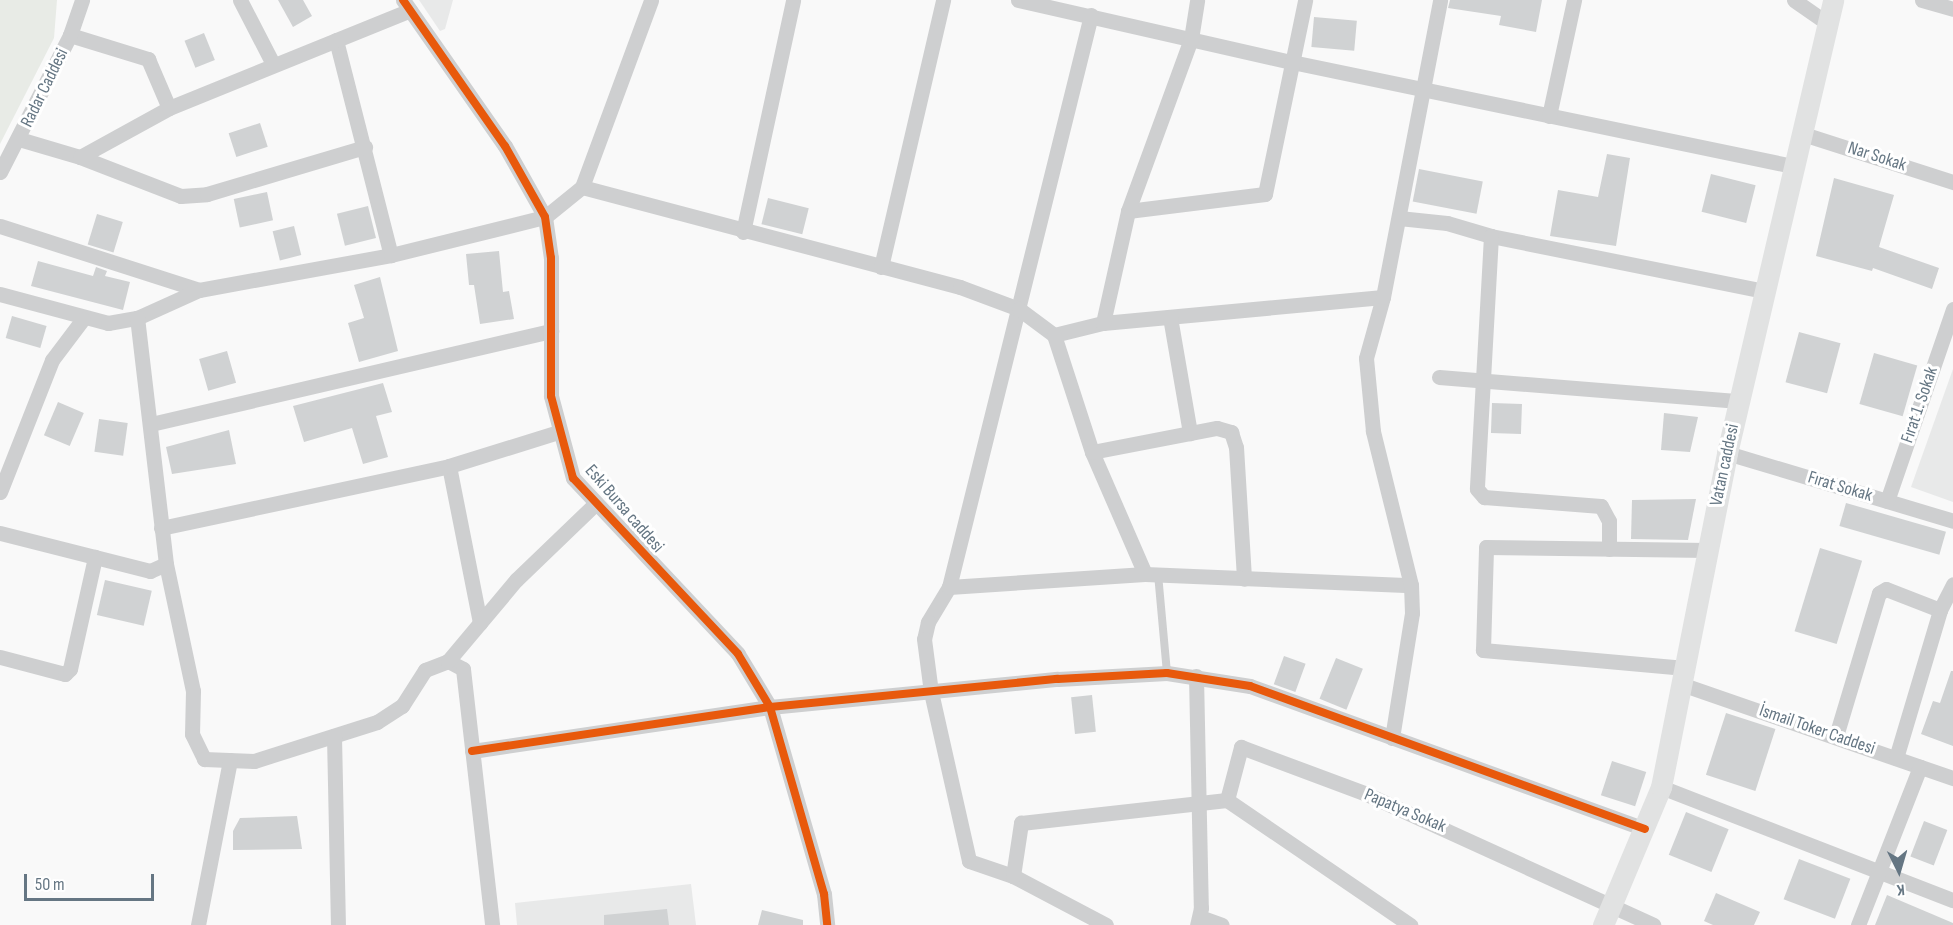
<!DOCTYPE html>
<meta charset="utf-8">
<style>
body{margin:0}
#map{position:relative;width:1953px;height:925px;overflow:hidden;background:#f9f9f9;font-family:"Sofia Sans Condensed",sans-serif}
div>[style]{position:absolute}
.built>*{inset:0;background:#e8e9e9}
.green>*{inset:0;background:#e8ebe6}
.building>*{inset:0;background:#d0d2d3;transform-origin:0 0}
.lane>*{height:8px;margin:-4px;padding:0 4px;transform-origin:4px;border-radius:4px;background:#cecfd0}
.street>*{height:15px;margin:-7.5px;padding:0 7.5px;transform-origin:7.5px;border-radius:7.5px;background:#cecfd0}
.secondary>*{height:21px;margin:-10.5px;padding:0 10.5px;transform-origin:10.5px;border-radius:10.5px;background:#e1e2e2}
.cycleway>*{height:8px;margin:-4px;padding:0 4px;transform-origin:4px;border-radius:4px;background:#e8590c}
span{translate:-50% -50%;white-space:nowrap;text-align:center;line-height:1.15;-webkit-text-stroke:6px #fff;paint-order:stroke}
.street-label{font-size:18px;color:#657683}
.north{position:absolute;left:1869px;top:841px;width:60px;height:60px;-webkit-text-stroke:4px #fff;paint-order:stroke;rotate:175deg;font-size:16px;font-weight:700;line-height:24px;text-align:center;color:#657683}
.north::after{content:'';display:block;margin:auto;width:21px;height:27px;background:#657683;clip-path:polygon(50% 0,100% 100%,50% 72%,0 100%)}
.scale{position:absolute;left:24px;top:874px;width:130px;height:27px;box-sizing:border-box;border:3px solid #657683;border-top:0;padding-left:8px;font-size:18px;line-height:21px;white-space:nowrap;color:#657683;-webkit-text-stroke:4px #fff;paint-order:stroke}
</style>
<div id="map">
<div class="built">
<div style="clip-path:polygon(419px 0,453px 0,445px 29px,440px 31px)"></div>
<div style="clip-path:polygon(1953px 369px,1953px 502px,1911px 487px)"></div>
<div style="clip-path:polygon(691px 884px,696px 925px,517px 925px,515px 903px)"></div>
</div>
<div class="green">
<div style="clip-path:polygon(0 0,57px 0,54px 38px,0 144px)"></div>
</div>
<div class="building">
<div style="clip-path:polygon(278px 0,303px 0,312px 16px,293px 27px)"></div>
<div style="clip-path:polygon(1450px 0,1542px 0,1536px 32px,1499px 25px,1501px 16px,1448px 8px)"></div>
<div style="left:1314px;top:17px;width:43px;height:30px;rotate:5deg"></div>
<div style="left:204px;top:33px;width:29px;height:21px;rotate:68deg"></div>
<div style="left:260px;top:123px;width:25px;height:33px;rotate:72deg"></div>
<div style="clip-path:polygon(1607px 154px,1630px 158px,1616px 246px,1550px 236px,1558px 190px,1598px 197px)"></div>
<div style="left:1419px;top:169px;width:65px;height:33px;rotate:11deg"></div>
<div style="left:1711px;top:174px;width:46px;height:39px;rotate:14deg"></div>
<div style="clip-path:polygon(1834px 178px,1894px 195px,1879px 247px,1939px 268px,1932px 289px,1873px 268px,1872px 271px,1816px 256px)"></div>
<div style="left:267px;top:192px;width:29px;height:34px;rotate:78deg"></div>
<div style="left:768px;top:198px;width:42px;height:27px;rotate:14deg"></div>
<div style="left:368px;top:206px;width:33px;height:32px;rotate:76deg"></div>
<div style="left:97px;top:214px;width:27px;height:32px;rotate:17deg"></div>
<div style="left:294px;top:226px;width:30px;height:22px;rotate:76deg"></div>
<div style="clip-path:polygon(499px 251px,503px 292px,509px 291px,514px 319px,480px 324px,474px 285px,469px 285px,466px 254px)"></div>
<div style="clip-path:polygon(38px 261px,93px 276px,96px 267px,107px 271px,105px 276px,130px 282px,123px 310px,31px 286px)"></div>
<div style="clip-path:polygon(380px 277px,398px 351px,359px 362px,348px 323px,364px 318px,354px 285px)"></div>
<div style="left:12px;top:316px;width:36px;height:23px;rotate:16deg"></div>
<div style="left:1799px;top:332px;width:43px;height:52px;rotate:15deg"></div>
<div style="left:227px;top:351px;width:33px;height:29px;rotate:74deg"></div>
<div style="left:1874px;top:353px;width:45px;height:53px;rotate:16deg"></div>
<div style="clip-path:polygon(383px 383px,392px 412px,376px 416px,388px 457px,363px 464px,352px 428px,304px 442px,293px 406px)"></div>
<div style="left:58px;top:402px;width:28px;height:36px;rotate:23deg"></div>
<div style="left:1492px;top:403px;width:30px;height:30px;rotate:2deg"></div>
<div style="clip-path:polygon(1664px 413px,1698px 417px,1690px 452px,1661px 450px)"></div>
<div style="left:99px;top:419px;width:29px;height:33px;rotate:8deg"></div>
<div style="clip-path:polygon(229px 430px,236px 464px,172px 474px,166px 447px)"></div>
<div style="clip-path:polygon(1696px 499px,1688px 540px,1631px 539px,1632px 500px)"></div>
<div style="left:1846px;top:503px;width:104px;height:24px;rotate:16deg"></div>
<div style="left:1820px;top:548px;width:44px;height:87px;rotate:17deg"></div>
<div style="left:105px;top:580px;width:48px;height:36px;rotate:13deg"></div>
<div style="left:1284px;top:656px;width:23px;height:30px;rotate:20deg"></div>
<div style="left:1336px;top:658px;width:29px;height:44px;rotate:22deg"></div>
<div style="clip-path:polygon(1951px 671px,1953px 671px,1953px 746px,1921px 734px,1933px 701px,1940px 703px)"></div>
<div style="left:1092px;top:695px;width:37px;height:21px;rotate:84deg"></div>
<div style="left:1726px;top:713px;width:52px;height:65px;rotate:18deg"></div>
<div style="left:1612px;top:761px;width:36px;height:36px;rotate:18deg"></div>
<div style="left:1686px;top:812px;width:46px;height:46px;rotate:22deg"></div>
<div style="clip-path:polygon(297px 816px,302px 849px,233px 850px,233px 831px,240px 818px)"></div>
<div style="left:1924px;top:821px;width:25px;height:38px;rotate:21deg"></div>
<div style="left:1799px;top:859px;width:55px;height:43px;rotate:21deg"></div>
<div style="clip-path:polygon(1716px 893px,1760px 912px,1754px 925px,1713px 925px,1704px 921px)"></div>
<div style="clip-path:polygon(1887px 895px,1953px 923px,1953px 925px,1875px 925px)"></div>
<div style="clip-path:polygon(667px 909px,669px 925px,604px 925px,604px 915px)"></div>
<div style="clip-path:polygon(762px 910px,803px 920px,803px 925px,758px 925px)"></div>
</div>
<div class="lane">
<div style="left:1158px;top:574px;width:99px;rotate:84.8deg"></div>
</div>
<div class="street">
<div style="left:240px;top:0;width:72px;rotate:62.7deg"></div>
<div style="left:403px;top:0;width:178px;rotate:55.1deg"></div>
<div style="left:505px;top:146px;width:81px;rotate:60.6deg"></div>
<div style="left:545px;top:217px;width:41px;rotate:81.7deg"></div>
<div style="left:551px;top:258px;width:138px;rotate:90deg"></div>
<div style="left:551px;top:396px;width:85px;rotate:75deg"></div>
<div style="left:573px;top:478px;width:241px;rotate:46.8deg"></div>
<div style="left:738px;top:654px;width:62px;rotate:58.9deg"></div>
<div style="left:770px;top:707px;width:195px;rotate:73.9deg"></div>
<div style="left:824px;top:894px;width:31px;rotate:84deg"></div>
<div style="left:1018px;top:0;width:281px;rotate:12.8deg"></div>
<div style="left:1292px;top:62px;width:512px;rotate:11.73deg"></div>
<div style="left:1794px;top:0;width:40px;rotate:34.9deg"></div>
<div style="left:1922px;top:0;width:32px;rotate:16deg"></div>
<div style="left:1091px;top:15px;width:589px;rotate:103.94deg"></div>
<div style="left:949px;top:587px;width:41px;rotate:121deg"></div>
<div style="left:928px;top:622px;width:17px;rotate:103deg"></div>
<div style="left:924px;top:639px;width:53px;rotate:82.5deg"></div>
<div style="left:931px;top:692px;width:173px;rotate:77.3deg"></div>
<div style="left:969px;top:861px;width:46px;rotate:18.8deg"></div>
<div style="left:1013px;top:876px;width:105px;rotate:27.8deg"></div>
<div style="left:70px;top:35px;width:82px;rotate:17.1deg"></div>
<div style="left:148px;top:59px;width:53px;rotate:66.8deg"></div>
<div style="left:336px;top:40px;width:222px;rotate:75.7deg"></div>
<div style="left:1549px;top:116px;width:119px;rotate:-77.8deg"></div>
<div style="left:1800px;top:133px;width:161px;rotate:17.8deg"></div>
<div style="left:19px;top:139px;width:64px;rotate:16.4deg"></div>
<div style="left:80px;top:157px;width:108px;rotate:21.1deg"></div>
<div style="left:181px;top:196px;width:26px;rotate:-4deg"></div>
<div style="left:207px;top:194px;width:165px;rotate:-16.6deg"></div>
<div style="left:80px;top:157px;width:102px;rotate:-28.8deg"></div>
<div style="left:169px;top:108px;width:260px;rotate:-22.1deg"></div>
<div style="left:0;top:172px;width:154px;rotate:-62.9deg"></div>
<div style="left:70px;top:35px;width:37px;rotate:-71deg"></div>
<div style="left:582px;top:187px;width:391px;rotate:14.8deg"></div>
<div style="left:960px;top:287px;width:63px;rotate:20.4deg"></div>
<div style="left:1019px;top:309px;width:44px;rotate:36.6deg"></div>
<div style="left:1054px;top:335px;width:50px;rotate:-13.8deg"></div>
<div style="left:1103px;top:323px;width:281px;rotate:-5.3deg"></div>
<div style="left:1128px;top:211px;width:138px;rotate:-7.1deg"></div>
<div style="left:1265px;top:194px;width:198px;rotate:-78.3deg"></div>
<div style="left:1399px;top:218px;width:48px;rotate:5.9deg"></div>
<div style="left:1447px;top:223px;width:46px;rotate:16.5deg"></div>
<div style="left:1491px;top:236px;width:278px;rotate:11.4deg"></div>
<div style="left:0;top:226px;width:209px;rotate:17.8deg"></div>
<div style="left:199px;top:290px;width:195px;rotate:-10.3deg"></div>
<div style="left:391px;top:255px;width:159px;rotate:-13.9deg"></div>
<div style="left:545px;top:217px;width:48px;rotate:-39deg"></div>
<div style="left:582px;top:187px;width:199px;rotate:-69.7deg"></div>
<div style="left:743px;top:232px;width:237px;rotate:-77.8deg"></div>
<div style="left:1491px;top:236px;width:253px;rotate:93.2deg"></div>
<div style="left:1477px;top:489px;width:11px;rotate:49deg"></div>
<div style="left:1484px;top:497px;width:117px;rotate:4.4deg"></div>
<div style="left:1601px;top:506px;width:17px;rotate:62deg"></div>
<div style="left:1609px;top:521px;width:28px;rotate:90deg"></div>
<div style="left:881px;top:267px;width:274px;rotate:-76.9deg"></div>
<div style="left:0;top:294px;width:112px;rotate:15deg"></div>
<div style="left:108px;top:323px;width:29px;rotate:-10deg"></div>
<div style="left:137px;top:318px;width:68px;rotate:-24.3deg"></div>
<div style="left:1170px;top:317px;width:118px;rotate:80.2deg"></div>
<div style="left:1103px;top:323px;width:115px;rotate:-77.4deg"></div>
<div style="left:1128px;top:211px;width:183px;rotate:-69.9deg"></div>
<div style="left:1191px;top:39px;width:39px;rotate:-81deg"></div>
<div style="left:1054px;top:335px;width:123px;rotate:72deg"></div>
<div style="left:1092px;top:452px;width:133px;rotate:66.5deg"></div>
<div style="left:1439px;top:377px;width:301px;rotate:4.6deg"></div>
<div style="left:151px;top:424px;width:411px;rotate:-13.1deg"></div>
<div style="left:1092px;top:452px;width:127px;rotate:-10.9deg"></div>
<div style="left:1217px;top:428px;width:15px;rotate:16deg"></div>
<div style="left:1231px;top:432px;width:16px;rotate:72deg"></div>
<div style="left:1236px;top:447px;width:132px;rotate:86.5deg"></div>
<div style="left:1727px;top:453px;width:236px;rotate:16.7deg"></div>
<div style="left:449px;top:466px;width:160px;rotate:78.8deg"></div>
<div style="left:0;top:492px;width:142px;rotate:-68.5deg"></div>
<div style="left:52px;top:360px;width:51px;rotate:-52.9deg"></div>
<div style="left:1887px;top:501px;width:203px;rotate:-71deg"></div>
<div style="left:161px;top:528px;width:295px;rotate:-12.1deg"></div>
<div style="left:449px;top:466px;width:114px;rotate:-17.3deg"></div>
<div style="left:0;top:533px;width:155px;rotate:14.2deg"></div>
<div style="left:150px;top:571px;width:17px;rotate:-24deg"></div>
<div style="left:166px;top:564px;width:248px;rotate:-96.7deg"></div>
<div style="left:166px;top:564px;width:130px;rotate:78deg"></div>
<div style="left:193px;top:691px;width:43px;rotate:91.3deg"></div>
<div style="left:192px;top:734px;width:28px;rotate:64deg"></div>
<div style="left:204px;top:759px;width:50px;rotate:2.3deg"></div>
<div style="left:254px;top:761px;width:129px;rotate:-17.6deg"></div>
<div style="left:377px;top:722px;width:30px;rotate:-33deg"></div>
<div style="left:402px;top:706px;width:43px;rotate:-57.4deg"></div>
<div style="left:425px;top:670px;width:25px;rotate:-21deg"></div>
<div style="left:448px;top:661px;width:17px;rotate:28deg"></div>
<div style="left:463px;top:669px;width:258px;rotate:83.5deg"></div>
<div style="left:949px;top:587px;width:196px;rotate:-3.8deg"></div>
<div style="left:1145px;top:574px;width:266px;rotate:2.4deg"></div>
<div style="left:0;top:657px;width:67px;rotate:14.7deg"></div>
<div style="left:65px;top:674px;width:7px;rotate:-45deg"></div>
<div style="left:70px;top:669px;width:115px;rotate:-77.4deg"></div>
<div style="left:448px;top:661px;width:106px;rotate:-50deg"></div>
<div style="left:516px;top:580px;width:111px;rotate:-43.9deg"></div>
<div style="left:1685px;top:668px;width:203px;rotate:-174.9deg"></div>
<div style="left:1483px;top:650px;width:103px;rotate:-88.3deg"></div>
<div style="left:1486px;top:547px;width:222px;rotate:0.8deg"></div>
<div style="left:1196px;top:676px;width:232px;rotate:88.8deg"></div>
<div style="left:1201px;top:908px;width:17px;rotate:103deg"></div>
<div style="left:1681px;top:684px;width:288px;rotate:19.1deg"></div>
<div style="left:334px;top:736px;width:189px;rotate:88.8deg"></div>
<div style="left:1836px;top:736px;width:149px;rotate:-73.3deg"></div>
<div style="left:1879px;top:593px;width:8px;rotate:-30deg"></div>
<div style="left:1886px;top:589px;width:58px;rotate:21.3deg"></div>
<div style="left:1392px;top:738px;width:127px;rotate:-80.9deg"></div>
<div style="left:1412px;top:613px;width:28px;rotate:-92deg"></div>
<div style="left:1411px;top:585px;width:159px;rotate:-103.9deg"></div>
<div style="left:1373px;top:431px;width:73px;rotate:-95.5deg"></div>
<div style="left:1366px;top:358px;width:63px;rotate:-74.4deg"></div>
<div style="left:1383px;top:297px;width:302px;rotate:-79.1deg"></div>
<div style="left:472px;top:751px;width:301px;rotate:-8.4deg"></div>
<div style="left:770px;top:707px;width:289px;rotate:-5.6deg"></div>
<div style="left:1058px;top:679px;width:109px;rotate:-3.2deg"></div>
<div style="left:1167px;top:673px;width:84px;rotate:8.9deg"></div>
<div style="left:1250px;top:686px;width:420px;rotate:19.9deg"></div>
<div style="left:1896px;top:758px;width:154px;rotate:-73.4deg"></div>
<div style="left:1940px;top:610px;width:29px;rotate:-63deg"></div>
<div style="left:1661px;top:787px;width:313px;rotate:21.2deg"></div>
<div style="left:1227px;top:800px;width:55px;rotate:-75.2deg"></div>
<div style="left:1241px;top:747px;width:131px;rotate:20.5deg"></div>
<div style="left:1364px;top:793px;width:318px;rotate:24.5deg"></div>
<div style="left:1013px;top:876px;width:54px;rotate:-81.4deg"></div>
<div style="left:1021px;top:823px;width:207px;rotate:-6.4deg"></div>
<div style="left:1227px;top:800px;width:222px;rotate:34.3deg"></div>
<div style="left:1200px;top:917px;width:23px;rotate:20deg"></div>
<div style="left:198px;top:925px;width:168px;rotate:-79deg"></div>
<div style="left:1858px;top:925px;width:170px;rotate:-68.6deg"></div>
</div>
<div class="secondary">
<div style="left:1603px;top:925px;width:150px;rotate:-67.2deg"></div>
<div style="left:1661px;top:787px;width:340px;rotate:-78.8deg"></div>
<div style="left:1727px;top:453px;width:465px;rotate:-76.8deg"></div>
</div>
<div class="cycleway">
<div style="left:403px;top:0;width:178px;rotate:55.1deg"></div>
<div style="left:505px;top:146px;width:81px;rotate:60.6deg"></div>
<div style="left:545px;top:217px;width:41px;rotate:81.7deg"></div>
<div style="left:551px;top:258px;width:138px;rotate:90deg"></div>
<div style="left:551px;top:396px;width:85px;rotate:75deg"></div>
<div style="left:573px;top:478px;width:241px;rotate:46.8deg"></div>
<div style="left:738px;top:654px;width:62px;rotate:58.9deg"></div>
<div style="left:770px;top:707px;width:195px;rotate:73.9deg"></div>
<div style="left:824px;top:894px;width:31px;rotate:84deg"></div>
<div style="left:472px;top:751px;width:301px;rotate:-8.4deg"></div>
<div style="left:770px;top:707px;width:289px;rotate:-5.6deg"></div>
<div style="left:1058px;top:679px;width:109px;rotate:-3.2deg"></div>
<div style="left:1167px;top:673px;width:84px;rotate:8.9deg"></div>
<div style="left:1250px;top:686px;width:420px;rotate:19.9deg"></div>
</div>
<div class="street-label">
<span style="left:45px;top:88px;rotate:-64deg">Radar Caddesi</span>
<span style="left:1877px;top:157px;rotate:18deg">Nar Sokak</span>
<span style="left:1920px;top:405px;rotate:-71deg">Fırat 1. Sokak</span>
<span style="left:1725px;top:465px;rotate:-78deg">Vatan caddesi</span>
<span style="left:1840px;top:487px;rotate:17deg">Fırat Sokak</span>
<span style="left:624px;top:509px;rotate:49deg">Eski Bursa caddesi</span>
<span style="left:1817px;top:730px;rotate:19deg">İsmail Toker Caddesi</span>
<span style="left:1405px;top:811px;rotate:23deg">Papatya Sokak</span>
</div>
<div class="north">K</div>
<div class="scale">50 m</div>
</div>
